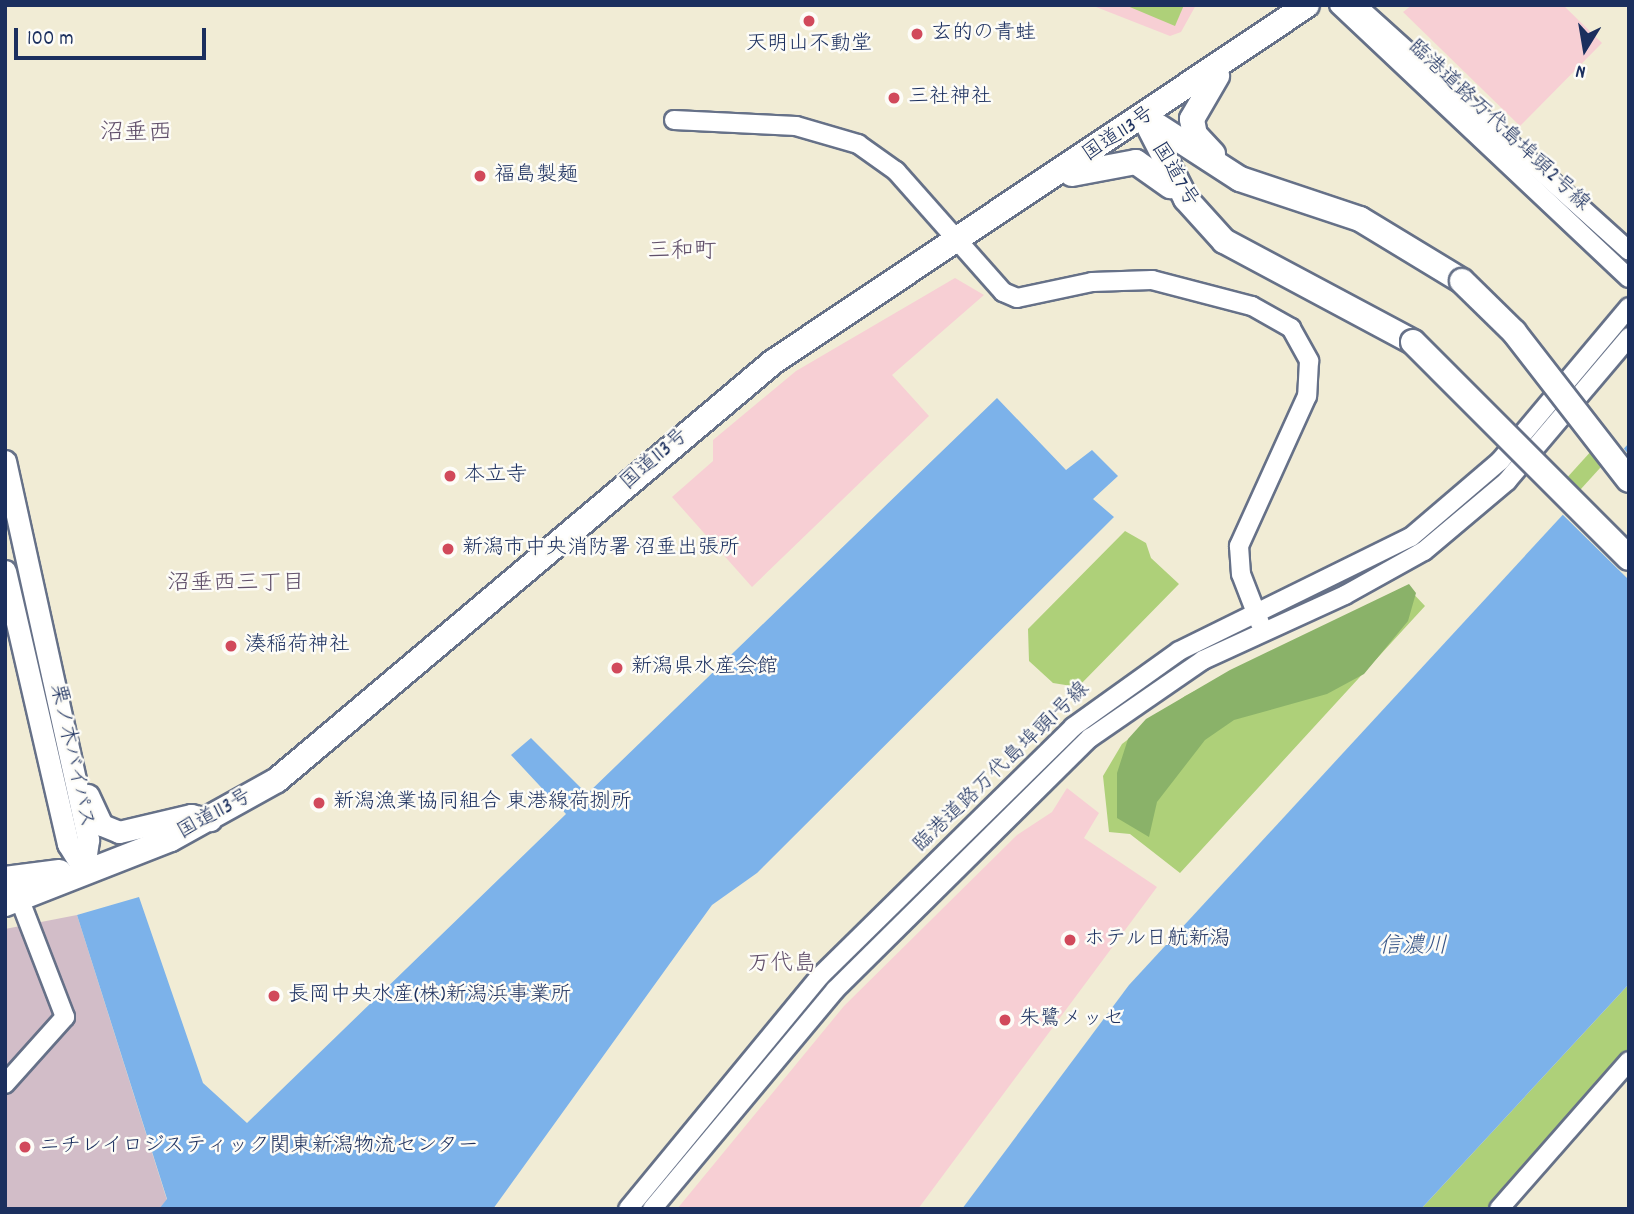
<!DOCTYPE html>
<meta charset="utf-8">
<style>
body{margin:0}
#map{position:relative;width:1634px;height:1214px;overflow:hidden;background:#f1ecd5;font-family:Dekko,"Klee One",sans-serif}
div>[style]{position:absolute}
.built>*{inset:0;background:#f7cfd4}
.industrial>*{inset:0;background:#d2bdc8}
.green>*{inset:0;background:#aed079}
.forest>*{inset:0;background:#8ab269}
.water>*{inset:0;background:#7cb2ea}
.pier>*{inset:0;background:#f1ecd5}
.roads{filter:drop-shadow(2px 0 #667188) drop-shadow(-2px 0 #667188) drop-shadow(0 2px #667188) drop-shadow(0 -2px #667188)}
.tertiary>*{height:18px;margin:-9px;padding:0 9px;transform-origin:9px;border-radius:9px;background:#fff}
.secondary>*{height:21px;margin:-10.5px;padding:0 10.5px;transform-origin:10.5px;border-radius:10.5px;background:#fff}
.trunk>*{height:24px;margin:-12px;padding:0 12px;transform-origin:12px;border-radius:12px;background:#fff}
.bridges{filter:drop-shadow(2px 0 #667188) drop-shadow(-2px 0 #667188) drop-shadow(0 2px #667188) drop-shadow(0 -2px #667188)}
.trunk-bridge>*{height:24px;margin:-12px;padding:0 12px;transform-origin:12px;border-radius:12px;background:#fff}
.dots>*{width:19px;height:19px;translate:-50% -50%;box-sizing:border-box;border:4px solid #fdfcf7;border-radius:50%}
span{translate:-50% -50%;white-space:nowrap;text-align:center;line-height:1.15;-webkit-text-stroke:5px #fdfcf7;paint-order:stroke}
.poi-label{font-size:21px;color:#1b2f5e}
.left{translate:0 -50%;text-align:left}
.street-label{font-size:21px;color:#1b2f5e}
.neighbourhood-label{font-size:23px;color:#604f6a}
.water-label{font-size:23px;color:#385688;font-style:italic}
.quarter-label{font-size:24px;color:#604f6a}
.frame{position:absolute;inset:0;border:7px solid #1b2f5e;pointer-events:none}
.north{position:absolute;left:1550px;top:14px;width:70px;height:70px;-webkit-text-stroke:5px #fdfcf7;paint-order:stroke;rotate:191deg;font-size:19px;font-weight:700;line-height:28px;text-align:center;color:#1b2f5e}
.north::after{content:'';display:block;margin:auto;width:24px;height:32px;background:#1b2f5e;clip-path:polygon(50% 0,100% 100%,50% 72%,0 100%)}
.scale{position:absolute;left:14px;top:28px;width:192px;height:32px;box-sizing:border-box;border:4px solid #1b2f5e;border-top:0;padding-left:9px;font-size:21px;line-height:24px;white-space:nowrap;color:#1b2f5e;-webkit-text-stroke:5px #fdfcf7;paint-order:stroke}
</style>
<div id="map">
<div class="built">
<div style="clip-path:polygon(1091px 5px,1196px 5px,1181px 32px,1170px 36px)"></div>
<div style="clip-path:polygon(1412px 5px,1563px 5px,1602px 43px,1520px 126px,1403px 12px)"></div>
<div style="clip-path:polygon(955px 278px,984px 295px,892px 375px,929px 416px,752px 587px,672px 497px,713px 461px,713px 440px,796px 371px)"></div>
<div style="clip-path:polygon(1067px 788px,1099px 813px,1084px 838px,1157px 887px,918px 1209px,677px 1209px,844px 1006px,1017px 835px,1052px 812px)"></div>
</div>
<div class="industrial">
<div style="clip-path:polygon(77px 915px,167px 1200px,159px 1209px,5px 1209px,5px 929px)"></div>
</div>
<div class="green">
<div style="clip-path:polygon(1125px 5px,1184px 5px,1175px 26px)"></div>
<div style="clip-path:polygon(1593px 449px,1629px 493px,1629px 548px,1564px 481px)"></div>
<div style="clip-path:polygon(1125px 531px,1146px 543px,1151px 558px,1179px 584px,1078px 687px,1053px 683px,1029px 661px,1028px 629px)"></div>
<div style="clip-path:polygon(1406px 586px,1425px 606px,1180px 873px,1130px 834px,1109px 832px,1103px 776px,1122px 744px,1185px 696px)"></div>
<div style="clip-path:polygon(1629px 984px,1629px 1050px,1486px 1209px,1421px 1209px)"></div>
</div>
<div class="forest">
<div style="clip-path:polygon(1409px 584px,1416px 593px,1408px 621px,1364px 674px,1327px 694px,1234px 720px,1205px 740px,1157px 802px,1149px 837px,1117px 818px,1117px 773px,1128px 739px,1146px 719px,1230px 670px)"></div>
</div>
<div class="water">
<div style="clip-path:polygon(997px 398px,1066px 470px,1092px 450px,1118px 476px,1093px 499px,1114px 517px,757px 873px,712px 905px,493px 1209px,159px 1209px,167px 1199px,77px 915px,139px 897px,203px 1083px,247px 1123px,566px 814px,511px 755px,531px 738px,587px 794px)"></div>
<div style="clip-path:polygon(1629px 443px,1629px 984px,1421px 1209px,962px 1209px,1129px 985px)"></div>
</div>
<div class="pier">
<div style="clip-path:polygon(1621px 445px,1629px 455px,1629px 580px,1560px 512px)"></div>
</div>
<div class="roads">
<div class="tertiary">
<div style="left:1339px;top:5px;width:398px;rotate:43.3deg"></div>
<div style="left:1356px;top:5px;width:367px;rotate:42deg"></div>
<div style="left:674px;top:120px;width:122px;rotate:2.8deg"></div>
<div style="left:796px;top:126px;width:65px;rotate:16.2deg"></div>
<div style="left:858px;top:144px;width:47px;rotate:35.4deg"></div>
<div style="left:896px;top:171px;width:162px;rotate:48.5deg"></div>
<div style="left:1003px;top:292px;width:15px;rotate:23deg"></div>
<div style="left:1017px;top:298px;width:77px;rotate:-12deg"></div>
<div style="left:1092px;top:282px;width:60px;rotate:-1.9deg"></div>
<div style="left:1152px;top:280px;width:103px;rotate:14.6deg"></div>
<div style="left:1252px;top:306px;width:45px;rotate:29.4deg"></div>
<div style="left:1291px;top:328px;width:38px;rotate:61deg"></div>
<div style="left:1309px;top:361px;width:35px;rotate:93deg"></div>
<div style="left:1307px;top:396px;width:165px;rotate:114.4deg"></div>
<div style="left:1239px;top:546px;width:28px;rotate:86deg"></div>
<div style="left:1241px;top:574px;width:53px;rotate:68.8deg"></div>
<div style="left:5px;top:1084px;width:90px;rotate:-48.2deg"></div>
<div style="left:65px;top:1017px;width:128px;rotate:-111.1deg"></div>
<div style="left:628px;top:1209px;width:302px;rotate:-50.5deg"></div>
<div style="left:820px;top:976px;width:355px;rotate:-44.5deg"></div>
<div style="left:1073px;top:727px;width:130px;rotate:-35.6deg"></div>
<div style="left:1179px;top:651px;width:258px;rotate:-26.2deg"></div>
<div style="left:1411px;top:537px;width:117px;rotate:-40.5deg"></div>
<div style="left:1500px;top:461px;width:201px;rotate:-50deg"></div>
<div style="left:652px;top:1209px;width:285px;rotate:-50.1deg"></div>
<div style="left:835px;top:990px;width:359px;rotate:-44.7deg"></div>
<div style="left:1090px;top:738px;width:137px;rotate:-34.6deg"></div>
<div style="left:1203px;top:660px;width:156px;rotate:-24.6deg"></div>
<div style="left:1345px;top:595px;width:90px;rotate:-29.1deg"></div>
<div style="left:1424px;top:551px;width:109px;rotate:-40.1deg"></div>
<div style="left:1507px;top:481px;width:189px;rotate:-49.7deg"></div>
<div style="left:1499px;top:1209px;width:197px;rotate:-48.7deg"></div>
</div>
<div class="secondary">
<div style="left:5px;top:461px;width:388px;rotate:77.6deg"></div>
<div style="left:88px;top:840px;width:30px;rotate:98deg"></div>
<div style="left:5px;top:571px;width:280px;rotate:77deg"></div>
<div style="left:68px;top:844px;width:31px;rotate:58deg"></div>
<div style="left:88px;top:795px;width:33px;rotate:65deg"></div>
<div style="left:102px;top:825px;width:18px;rotate:22deg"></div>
<div style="left:119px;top:832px;width:74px;rotate:-13.3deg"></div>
<div style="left:191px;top:815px;width:20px;rotate:15deg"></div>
</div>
<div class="trunk">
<div style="left:1144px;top:117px;width:92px;rotate:62.9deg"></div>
<div style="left:1186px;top:199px;width:57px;rotate:47.9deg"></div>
<div style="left:1224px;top:241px;width:214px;rotate:28.1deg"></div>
<div style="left:1144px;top:117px;width:114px;rotate:32.9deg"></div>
<div style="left:1240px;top:179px;width:126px;rotate:18.4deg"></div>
<div style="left:1360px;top:219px;width:119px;rotate:31.3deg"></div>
<div style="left:1213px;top:154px;width:26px;rotate:-133deg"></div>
<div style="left:1195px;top:135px;width:16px;rotate:-101deg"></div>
<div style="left:1192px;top:119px;width:50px;rotate:-59.8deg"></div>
<div style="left:1072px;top:174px;width:65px;rotate:-10.6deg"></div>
<div style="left:1136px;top:162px;width:42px;rotate:35.2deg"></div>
<div style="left:5px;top:879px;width:55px;rotate:-7.3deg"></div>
<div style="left:5px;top:904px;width:178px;rotate:-21.4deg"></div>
<div style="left:171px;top:839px;width:121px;rotate:-29.1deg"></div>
<div style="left:277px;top:780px;width:649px;rotate:-40.12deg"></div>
<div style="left:773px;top:362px;width:642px;rotate:-33.76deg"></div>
</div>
</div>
<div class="bridges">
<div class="trunk-bridge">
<div style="left:1462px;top:281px;width:73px;rotate:44.4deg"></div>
<div style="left:1514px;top:332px;width:187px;rotate:52.2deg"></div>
<div style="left:1413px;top:342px;width:305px;rotate:45deg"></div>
</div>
</div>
<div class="dots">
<div style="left:809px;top:21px;background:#d1495b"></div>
<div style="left:917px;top:34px;background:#d1495b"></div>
<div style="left:894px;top:98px;background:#d1495b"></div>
<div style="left:480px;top:176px;background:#d1495b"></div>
<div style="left:450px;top:476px;background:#d1495b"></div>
<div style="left:448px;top:549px;background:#d1495b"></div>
<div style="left:231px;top:646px;background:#d1495b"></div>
<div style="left:617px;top:668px;background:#d1495b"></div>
<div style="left:319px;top:803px;background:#d1495b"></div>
<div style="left:1070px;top:940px;background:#d1495b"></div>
<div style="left:274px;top:996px;background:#d1495b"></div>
<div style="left:1005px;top:1020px;background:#d1495b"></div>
<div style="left:25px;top:1147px;background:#d1495b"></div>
</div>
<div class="poi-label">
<span class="left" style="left:931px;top:34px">玄的の青蛙</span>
<span style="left:809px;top:45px">天明山不動堂</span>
<span class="left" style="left:908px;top:98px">三社神社</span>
<span class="left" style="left:494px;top:176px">福島製麺</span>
<span class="left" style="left:464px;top:476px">本立寺</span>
<span class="left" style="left:462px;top:549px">新潟市中央消防署 沼垂出張所</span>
<span class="left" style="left:245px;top:646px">湊稲荷神社</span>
<span class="left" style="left:631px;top:668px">新潟県水産会館</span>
<span class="left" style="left:333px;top:803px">新潟漁業協同組合 東港線荷捌所</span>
<span class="left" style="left:1084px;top:940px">ホテル日航新潟</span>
<span class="left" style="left:288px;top:996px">長岡中央水産(株)新潟浜事業所</span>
<span class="left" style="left:1019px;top:1020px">朱鷺メッセ</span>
<span class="left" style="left:39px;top:1147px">ニチレイロジスティック関東新潟物流センター</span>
</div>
<div class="street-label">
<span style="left:1498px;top:126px;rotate:43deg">臨港道路万代島埠頭2号線</span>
<span style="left:1119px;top:135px;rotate:-34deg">国道113号</span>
<span style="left:1174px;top:175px;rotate:59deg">国道7号</span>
<span style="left:655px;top:460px;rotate:-41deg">国道113号</span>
<span style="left:71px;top:756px;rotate:78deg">栗ノ木バイパス</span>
<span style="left:1002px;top:768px;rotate:-44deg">臨港道路万代島埠頭1号線</span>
<span style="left:215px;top:815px;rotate:-29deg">国道113号</span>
</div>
<div class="neighbourhood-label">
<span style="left:682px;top:253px">三和町</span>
<span style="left:236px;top:585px">沼垂西三丁目</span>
<span style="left:782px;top:966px">万代島</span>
</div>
<div class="water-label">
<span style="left:1413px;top:948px">信濃川</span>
</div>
<div class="quarter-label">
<span style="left:136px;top:135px">沼垂西</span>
</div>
<div class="frame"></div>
<div class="north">N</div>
<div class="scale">100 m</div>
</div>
